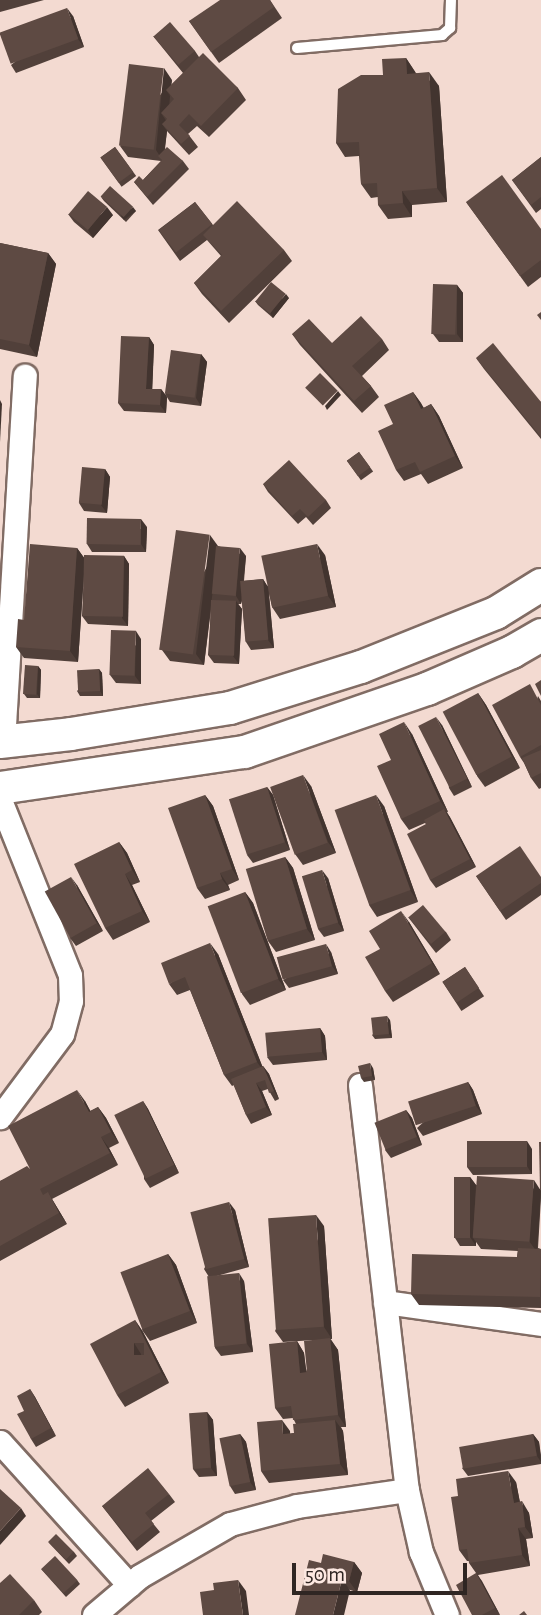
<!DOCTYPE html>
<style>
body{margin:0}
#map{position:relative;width:541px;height:1615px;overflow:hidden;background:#f3dad1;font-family:"Alegreya Sans",sans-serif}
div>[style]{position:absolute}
.roads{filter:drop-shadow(2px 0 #816c64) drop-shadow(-2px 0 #816c64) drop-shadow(0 2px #816c64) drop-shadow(0 -2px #816c64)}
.lane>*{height:10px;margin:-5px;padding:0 5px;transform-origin:5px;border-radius:5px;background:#fff}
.street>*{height:23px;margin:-11.5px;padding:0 11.5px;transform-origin:11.5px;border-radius:11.5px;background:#fff}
.secondary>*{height:32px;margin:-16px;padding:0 16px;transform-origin:16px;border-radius:16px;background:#fff}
.wall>*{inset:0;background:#51403a;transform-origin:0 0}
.shaded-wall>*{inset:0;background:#42342f;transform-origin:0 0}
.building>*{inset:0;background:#5e4a43;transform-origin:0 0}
span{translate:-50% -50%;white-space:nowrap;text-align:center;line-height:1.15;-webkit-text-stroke:7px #fce8e1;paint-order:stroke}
.scale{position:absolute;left:292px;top:1563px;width:175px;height:32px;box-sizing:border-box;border:4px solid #2f2623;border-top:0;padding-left:9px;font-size:21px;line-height:24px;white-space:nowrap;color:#2f2623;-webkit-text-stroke:5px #fce8e1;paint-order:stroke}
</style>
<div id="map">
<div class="roads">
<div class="lane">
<div style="left:297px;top:48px;width:146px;rotate:-5.1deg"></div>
<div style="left:442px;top:35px;width:11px;rotate:-41deg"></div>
<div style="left:450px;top:28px;width:28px;rotate:-88deg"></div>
</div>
<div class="street">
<div style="left:3px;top:742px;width:367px;rotate:-86.6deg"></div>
<div style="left:0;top:800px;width:188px;rotate:68.2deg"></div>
<div style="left:70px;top:975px;width:26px;rotate:88deg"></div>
<div style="left:71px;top:1001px;width:34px;rotate:105deg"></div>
<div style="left:62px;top:1034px;width:104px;rotate:126.8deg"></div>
<div style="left:360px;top:1085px;width:408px;rotate:83.4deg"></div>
<div style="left:407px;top:1490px;width:64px;rotate:77.3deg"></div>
<div style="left:421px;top:1552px;width:68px;rotate:67.6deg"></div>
<div style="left:385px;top:1302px;width:158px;rotate:8deg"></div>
<div style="left:0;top:1442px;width:193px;rotate:47.9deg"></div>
<div style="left:94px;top:1615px;width:60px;rotate:-40.3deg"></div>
<div style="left:140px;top:1576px;width:104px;rotate:-30deg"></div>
<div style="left:230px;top:1524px;width:69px;rotate:-15deg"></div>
<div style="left:297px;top:1506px;width:111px;rotate:-8.3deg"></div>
</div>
<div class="secondary">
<div style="left:0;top:742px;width:71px;rotate:-6.4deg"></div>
<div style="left:71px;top:734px;width:161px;rotate:-9.3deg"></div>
<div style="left:230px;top:708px;width:137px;rotate:-17.4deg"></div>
<div style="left:361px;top:667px;width:145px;rotate:-21.8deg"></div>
<div style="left:496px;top:613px;width:53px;rotate:-31.9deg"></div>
<div style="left:0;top:788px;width:248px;rotate:-8.4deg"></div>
<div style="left:245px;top:752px;width:193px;rotate:-19.1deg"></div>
<div style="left:427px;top:689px;width:93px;rotate:-23.5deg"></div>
<div style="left:512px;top:652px;width:34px;rotate:-30deg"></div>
</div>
</div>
<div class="wall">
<div style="clip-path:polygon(0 0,44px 0,0 12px)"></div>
<div style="clip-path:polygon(270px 0,282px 18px,219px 63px,189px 21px)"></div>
<div style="clip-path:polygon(73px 16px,84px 47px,16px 73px,11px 65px)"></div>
<div style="clip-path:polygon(153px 36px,195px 51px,199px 57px,238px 88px,246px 100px,209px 137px,197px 126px,188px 134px,198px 147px,189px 155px,167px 131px,165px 149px,183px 161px,189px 169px,153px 205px,134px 182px,143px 180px,161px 161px,128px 157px,120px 146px,172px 80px,171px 85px,183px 73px)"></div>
<div style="clip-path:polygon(406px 58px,416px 73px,439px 86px,447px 202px,412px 205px,412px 217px,388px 219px,378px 205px,378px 197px,371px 198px,361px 184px,359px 156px,345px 157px,336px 143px,383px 75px)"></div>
<div style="left:115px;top:147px;width:36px;height:18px;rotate:54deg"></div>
<div style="clip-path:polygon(541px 157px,541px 209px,536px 213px,512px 180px)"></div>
<div style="clip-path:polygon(101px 197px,136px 211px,126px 222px,104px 201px)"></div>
<div style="clip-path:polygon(195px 202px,213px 225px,284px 250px,292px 261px,229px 323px,202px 294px,194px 283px,221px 256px,207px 240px,180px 261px,158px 230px)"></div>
<div style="clip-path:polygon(466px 202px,541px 229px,541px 277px,528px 287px)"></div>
<div style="clip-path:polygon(68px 214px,113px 215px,93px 238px,74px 222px)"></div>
<div style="clip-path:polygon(0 243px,48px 253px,56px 264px,37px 357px,0 349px)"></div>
<div style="clip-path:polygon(457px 285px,463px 293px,463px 342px,439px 342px,433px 334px)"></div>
<div style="clip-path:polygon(289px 298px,273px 318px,258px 305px,255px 301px)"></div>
<div style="clip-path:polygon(292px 334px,332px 343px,382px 339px,389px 350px,362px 376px,371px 386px,379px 397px,362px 413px,300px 345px)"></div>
<div style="clip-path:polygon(149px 337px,154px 345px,152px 389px,161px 389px,167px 397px,166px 413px,124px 411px,118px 403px)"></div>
<div style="clip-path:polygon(201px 354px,207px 362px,201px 406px,170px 402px,165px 394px)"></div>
<div style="clip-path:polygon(476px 358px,541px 402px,541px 439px,484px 369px)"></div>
<div style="clip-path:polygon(413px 392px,424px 408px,431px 404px,439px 416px,463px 468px,428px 484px,421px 474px,404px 481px,396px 470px,393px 424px)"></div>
<div style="left:359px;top:452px;width:24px;height:15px;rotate:54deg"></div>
<div style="clip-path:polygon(105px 469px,110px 477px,107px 513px,84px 511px,79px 503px)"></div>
<div style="clip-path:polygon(263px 484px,326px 500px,331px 508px,313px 525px,306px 517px,298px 524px,268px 492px)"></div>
<div style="clip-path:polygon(147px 527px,146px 552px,92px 552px,87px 544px)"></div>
<div style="clip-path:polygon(218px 546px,246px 556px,244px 581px,263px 579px,267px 586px,325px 555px,336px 607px,280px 619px,272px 607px,269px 593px,274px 648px,251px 650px,246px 642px,242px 601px,241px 604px,238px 604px,242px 609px,239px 664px,214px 663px,208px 655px,211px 610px,204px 665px,170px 661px,162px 650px)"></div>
<div style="clip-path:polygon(77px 548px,84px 558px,124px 556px,129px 564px,128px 626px,88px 624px,82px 616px,84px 573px,78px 662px,24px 658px,16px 647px)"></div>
<div style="clip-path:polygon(141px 639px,141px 684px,116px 683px,110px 675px)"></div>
<div style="clip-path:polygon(38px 666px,41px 670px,40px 698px,27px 698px,24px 694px)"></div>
<div style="clip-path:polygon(99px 669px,102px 673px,103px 696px,80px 696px,77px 691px)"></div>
<div style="clip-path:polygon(478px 693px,486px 705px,520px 768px,485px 787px,477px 776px)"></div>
<div style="clip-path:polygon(538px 696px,541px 701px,541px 788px,539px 789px,531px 778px,524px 763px,520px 757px)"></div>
<div style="clip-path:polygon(442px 725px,472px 787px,454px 796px,449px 788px)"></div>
<div style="clip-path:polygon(412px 734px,448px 812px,447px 812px,476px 867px,436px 888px,430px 880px,426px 824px,425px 823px,409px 830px,401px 819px,391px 760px)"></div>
<div style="clip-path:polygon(311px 786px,336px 853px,303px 865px,295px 854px)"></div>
<div style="clip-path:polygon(267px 787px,273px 795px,290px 850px,253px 863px,247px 855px)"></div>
<div style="clip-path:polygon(205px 795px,213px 806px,239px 880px,228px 885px,230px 890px,205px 899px,197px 888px)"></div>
<div style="clip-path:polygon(384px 806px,418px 902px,377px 917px,369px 905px)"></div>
<div style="clip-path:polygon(119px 842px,127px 853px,140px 882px,132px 885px,150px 922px,113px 940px,105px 928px)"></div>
<div style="clip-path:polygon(285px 857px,293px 868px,315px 940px,276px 952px,268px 941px)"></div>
<div style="clip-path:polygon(476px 876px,541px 877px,541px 895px,506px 920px)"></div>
<div style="clip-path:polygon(328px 878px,344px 931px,324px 937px,318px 929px)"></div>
<div style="clip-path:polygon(77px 885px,103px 931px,76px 946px,70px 938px)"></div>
<div style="clip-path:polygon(245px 892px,253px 903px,286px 990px,250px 1005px,242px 994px)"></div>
<div style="clip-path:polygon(408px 917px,446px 932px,451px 940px,436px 953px)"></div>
<div style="clip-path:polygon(409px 922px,440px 974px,393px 1002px,385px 991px,380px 949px)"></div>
<div style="clip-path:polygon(331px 952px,338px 974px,289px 988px,283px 980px)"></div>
<div style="clip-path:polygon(218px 954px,262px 1066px,263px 1066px,269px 1074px,279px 1099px,275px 1101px,268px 1089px,262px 1091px,272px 1115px,251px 1124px,246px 1115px,234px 1085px,232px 1086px,224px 1075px,190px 990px,177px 995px,169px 984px)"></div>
<div style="left:465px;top:967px;width:35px;height:27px;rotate:57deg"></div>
<div style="clip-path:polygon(390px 1020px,392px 1038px,375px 1039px,372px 1035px)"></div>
<div style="clip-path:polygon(320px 1028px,325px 1036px,327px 1060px,273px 1065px,267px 1057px)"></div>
<div style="clip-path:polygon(373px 1068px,375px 1080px,364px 1082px,361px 1078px)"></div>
<div style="clip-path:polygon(468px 1082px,473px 1090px,482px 1114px,423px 1136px,417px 1128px)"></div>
<div style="clip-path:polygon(85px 1101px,90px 1111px,98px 1107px,106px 1118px,119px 1143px,109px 1148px,118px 1165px,52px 1199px,67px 1224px,0 1261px,0 1181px,30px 1169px)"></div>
<div style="clip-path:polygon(143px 1101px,148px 1109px,179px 1173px,150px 1188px,144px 1179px)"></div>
<div style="clip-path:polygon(406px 1110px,412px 1118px,422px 1145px,391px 1158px,385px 1150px)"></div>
<div style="clip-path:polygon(541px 1142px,541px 1198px,538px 1248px,541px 1249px,541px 1308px,419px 1305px,411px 1294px,517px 1257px,518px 1251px,481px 1249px,476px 1242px,476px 1246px,460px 1246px,455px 1238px,470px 1177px,476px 1185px,540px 1189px)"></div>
<div style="clip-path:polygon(532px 1149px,532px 1174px,473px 1175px,467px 1167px)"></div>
<div style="clip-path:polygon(235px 1210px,249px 1267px,213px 1277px,244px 1281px,253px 1352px,221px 1356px,215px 1348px,209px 1277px,204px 1269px)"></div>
<div style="clip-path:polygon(324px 1226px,332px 1339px,330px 1339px,338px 1350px,346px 1427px,341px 1427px,343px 1431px,348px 1475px,269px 1483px,261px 1471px,290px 1431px,290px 1434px,294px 1433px,296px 1424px,293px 1418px,283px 1419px,275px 1408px,297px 1341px,304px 1353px,306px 1372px,315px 1340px,283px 1342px,275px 1331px)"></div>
<div style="clip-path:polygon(168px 1254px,176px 1265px,197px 1323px,150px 1341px,142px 1330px)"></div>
<div style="clip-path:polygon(135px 1320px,143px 1332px,169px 1383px,125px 1407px,117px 1395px)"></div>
<div style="clip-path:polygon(30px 1389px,35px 1397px,56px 1436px,36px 1447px,31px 1439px,24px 1411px)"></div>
<div style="clip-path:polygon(207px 1412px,213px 1420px,217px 1476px,199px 1477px,193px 1469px)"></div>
<div style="clip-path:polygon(240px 1434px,246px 1442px,256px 1490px,235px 1494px,230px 1486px)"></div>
<div style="clip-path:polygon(533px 1434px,539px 1442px,541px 1455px,541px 1464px,468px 1476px,462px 1468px)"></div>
<div style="clip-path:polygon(516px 1482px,520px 1502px,529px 1513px,533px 1538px,526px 1539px,530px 1566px,478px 1575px,500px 1615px,472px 1615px,476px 1573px,469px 1563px,469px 1561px,467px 1561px,459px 1550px)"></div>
<div style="clip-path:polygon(169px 1494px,175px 1502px,151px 1521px,160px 1532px,137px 1551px,102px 1506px)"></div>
<div style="clip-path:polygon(48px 1542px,74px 1552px,77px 1556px,69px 1564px)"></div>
<div style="clip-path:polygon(354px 1562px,362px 1573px,357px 1592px,350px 1590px,321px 1563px)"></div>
<div style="clip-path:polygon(41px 1569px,77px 1580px,80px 1584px,66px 1597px)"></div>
<div style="clip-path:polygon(34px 1600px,42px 1612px,39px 1615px,0 1615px)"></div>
</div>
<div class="shaded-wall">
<div style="clip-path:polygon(67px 8px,73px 16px,84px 47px,78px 39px)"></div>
<div style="clip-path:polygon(406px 58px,415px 72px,416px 88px,407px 74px)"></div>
<div style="clip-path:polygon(164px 68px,172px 80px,170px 95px,166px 90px,170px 96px,168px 120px,161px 113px,167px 122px,162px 124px,167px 131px,163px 161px,156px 150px)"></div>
<div style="clip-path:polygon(429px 72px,439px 86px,447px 202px,437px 188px)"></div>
<div style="clip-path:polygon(402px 191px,412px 205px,412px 217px,403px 203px)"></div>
<div style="clip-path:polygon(107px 207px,113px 215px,93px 238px,88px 230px)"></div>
<div style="left:133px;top:207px;width:5px;height:15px;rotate:53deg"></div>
<div style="clip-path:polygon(48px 253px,56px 264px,37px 357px,29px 345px)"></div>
<div style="clip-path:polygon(457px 285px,463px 293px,463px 342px,457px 334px)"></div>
<div style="clip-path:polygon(286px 294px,289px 298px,273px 318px,270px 313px)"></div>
<div style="clip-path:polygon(149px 337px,154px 345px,152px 397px,146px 389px)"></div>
<div style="clip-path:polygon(201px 354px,207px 362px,201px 406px,196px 398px)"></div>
<div style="clip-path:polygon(161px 389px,167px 397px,166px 413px,160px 405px)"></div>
<div style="clip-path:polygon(338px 391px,341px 395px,327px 410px,325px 406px)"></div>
<div style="clip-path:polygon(413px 392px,421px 403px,429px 420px,421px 409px)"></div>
<div style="clip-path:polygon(0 400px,2px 404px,0 442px)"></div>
<div style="clip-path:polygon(431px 404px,439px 416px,463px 468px,455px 456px)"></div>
<div style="clip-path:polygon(105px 469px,110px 477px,107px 513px,101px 505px)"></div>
<div style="clip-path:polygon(141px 519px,147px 527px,146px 552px,141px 544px)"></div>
<div style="clip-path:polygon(210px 535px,218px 546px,204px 665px,196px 654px)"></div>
<div style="clip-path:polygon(317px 544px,325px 555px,336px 607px,328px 596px)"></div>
<div style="clip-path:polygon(77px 548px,85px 559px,78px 662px,70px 651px)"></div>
<div style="clip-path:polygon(240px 548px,246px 556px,241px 604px,236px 596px)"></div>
<div style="clip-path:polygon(124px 556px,129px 564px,128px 626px,122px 618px)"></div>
<div style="clip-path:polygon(263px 579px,268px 587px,274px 648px,268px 640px)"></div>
<div style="clip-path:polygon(236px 601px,242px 609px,239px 664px,233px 656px)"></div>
<div style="clip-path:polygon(136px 631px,141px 639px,141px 684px,135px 676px)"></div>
<div style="clip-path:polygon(38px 666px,41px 670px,40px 698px,37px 694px)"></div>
<div style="clip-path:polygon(99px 669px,102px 673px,103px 696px,100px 691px)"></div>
<div style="clip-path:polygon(478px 693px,486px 705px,520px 768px,512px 756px)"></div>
<div style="clip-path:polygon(436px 717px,442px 725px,472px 787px,467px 779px)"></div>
<div style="clip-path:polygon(404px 722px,412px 734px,448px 812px,440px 801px)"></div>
<div style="clip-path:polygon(303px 775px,311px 786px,336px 853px,328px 842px)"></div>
<div style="clip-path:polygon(267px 787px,273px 795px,290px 850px,285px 842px)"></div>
<div style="clip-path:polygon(205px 795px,213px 806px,239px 880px,232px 869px)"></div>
<div style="clip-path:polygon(376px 795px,384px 806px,418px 902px,410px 890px)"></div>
<div style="clip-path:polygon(444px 809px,450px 817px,476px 867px,470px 859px)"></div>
<div style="clip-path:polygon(119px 842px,127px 853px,140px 882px,132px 870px)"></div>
<div style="clip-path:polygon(285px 857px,293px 868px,315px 940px,307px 929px)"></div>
<div style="clip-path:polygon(322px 870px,328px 878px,344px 931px,338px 923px)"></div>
<div style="clip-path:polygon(220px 873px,228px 885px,230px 890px,222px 879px)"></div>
<div style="clip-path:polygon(125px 874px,132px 885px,150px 922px,142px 911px)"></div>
<div style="clip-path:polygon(71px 877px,77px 885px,103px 931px,97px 923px)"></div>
<div style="clip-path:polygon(245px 892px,253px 903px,286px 990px,278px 979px)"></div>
<div style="clip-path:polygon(401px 911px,409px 922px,440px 974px,432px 963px)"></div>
<div style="clip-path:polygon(210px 943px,218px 954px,265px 1073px,257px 1062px)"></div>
<div style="clip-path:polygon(326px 944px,331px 952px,338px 974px,332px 966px)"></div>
<div style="clip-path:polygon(387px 1016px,390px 1020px,392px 1038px,389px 1034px)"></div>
<div style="clip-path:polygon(320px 1028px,325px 1036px,327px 1060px,322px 1052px)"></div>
<div style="clip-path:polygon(370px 1063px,373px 1068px,375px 1080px,372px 1076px)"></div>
<div style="clip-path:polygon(263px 1066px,269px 1074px,279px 1099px,274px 1091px)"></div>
<div style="clip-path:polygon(468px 1082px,473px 1090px,482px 1114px,476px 1106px)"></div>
<div style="clip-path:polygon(256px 1083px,262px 1091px,272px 1115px,266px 1107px)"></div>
<div style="clip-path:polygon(77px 1090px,85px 1101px,97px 1123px,89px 1112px)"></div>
<div style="clip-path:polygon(143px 1101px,148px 1109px,179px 1173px,174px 1165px)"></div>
<div style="clip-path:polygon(98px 1107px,106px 1118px,119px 1143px,111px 1132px)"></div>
<div style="clip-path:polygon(406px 1110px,412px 1118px,422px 1145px,417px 1137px)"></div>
<div style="clip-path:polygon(101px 1137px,109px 1148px,118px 1165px,110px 1153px)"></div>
<div style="clip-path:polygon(527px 1141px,532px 1149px,532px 1174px,527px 1166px)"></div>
<div style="clip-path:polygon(470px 1177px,476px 1185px,473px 1238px,476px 1242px,476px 1246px,470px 1237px)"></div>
<div style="clip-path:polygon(534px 1180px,541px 1191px,537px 1252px,529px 1241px)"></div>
<div style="clip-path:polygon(48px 1192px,55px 1204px,67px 1224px,59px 1213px)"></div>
<div style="clip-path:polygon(229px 1202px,235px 1210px,249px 1267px,244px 1259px)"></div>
<div style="clip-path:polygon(316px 1215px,324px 1226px,332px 1339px,324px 1327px)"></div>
<div style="clip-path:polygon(168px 1254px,176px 1265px,197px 1323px,190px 1311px)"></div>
<div style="clip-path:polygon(239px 1273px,244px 1281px,253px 1352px,247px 1344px)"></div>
<div style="clip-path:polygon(135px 1320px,143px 1332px,169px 1383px,161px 1372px)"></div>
<div style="clip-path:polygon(330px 1338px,338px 1350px,346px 1427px,338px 1415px)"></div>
<div style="clip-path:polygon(297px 1341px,304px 1353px,308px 1384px,300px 1373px)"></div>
<div style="clip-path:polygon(134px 1343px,141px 1354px,142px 1367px,134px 1355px)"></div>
<div style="clip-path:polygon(30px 1389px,35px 1397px,56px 1436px,51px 1428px)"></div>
<div style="clip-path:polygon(207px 1412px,213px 1420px,217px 1476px,211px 1468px)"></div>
<div style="clip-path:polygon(282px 1420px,290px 1431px,291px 1446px,283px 1434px)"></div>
<div style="clip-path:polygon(335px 1420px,343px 1431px,348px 1475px,340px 1464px)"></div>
<div style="clip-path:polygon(240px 1434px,246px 1442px,256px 1490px,250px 1482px)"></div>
<div style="clip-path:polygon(533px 1434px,539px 1442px,541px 1462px,537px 1456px)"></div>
<div style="clip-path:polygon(508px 1471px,516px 1482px,522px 1514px,514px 1503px)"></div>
<div style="clip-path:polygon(522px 1501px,529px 1513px,533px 1538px,525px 1527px)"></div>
<div style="clip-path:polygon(21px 1508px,26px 1516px,0 1545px,0 1531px)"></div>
<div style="clip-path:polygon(518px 1528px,526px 1539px,530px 1566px,522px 1555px)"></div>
<div style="clip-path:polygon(354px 1562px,362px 1573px,357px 1592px,349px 1581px)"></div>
<div style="clip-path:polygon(476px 1573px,482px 1581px,500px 1615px,495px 1608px)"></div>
<div style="clip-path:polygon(342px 1579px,350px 1590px,344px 1615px,333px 1615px)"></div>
<div style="clip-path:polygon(238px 1580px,246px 1591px,249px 1615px,243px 1615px)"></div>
</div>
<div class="building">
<div style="clip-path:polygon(220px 0,270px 0,274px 7px,211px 52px,189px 21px)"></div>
<div style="left:67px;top:8px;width:33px;height:72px;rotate:70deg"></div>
<div style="left:170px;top:22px;width:38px;height:22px;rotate:49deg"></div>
<div style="clip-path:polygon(203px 53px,238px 88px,201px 126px,189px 114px,179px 125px,190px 136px,181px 144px,162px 124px,167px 119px,161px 113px,174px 99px,166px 90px)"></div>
<div style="clip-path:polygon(406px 58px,407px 74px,429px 72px,437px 188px,402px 191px,403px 203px,378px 205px,377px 183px,361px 184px,359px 142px,336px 143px,338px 89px,361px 75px,383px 75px,382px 59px)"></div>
<div style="left:129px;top:64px;width:35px;height:82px;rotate:7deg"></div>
<div style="left:115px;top:147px;width:31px;height:18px;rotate:54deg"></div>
<div style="clip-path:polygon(167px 147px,183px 161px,147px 197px,134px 182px,139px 176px,143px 180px,162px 160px,158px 156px)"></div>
<div style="clip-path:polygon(541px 157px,541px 197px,531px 205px,512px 180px)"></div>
<div style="clip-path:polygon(502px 175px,541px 229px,541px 260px,520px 276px,466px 202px)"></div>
<div style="left:110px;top:186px;width:31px;height:14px;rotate:42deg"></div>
<div style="left:88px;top:191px;width:25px;height:30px;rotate:40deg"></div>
<div style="clip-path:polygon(237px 201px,284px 250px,221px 311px,194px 283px,222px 255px,203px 235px)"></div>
<div style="left:195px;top:202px;width:28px;height:46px;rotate:52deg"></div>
<div style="clip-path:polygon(0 243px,48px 253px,29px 345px,0 339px)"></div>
<div style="left:271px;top:282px;width:19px;height:25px;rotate:39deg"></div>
<div style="left:433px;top:284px;width:24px;height:50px;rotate:2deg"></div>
<div style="clip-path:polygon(541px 312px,541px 320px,537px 315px)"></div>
<div style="clip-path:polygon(361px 316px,382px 339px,352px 366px,371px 386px,354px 401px,292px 334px,309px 319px,332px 343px)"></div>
<div style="clip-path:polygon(121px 336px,149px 337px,146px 389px,161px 389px,160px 405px,118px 403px)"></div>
<div style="clip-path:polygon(493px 343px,541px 402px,541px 437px,476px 358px)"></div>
<div style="left:171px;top:350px;width:30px;height:44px;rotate:8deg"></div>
<div style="left:320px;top:373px;width:25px;height:21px;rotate:45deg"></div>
<div style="clip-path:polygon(413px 392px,421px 409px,431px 404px,455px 456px,420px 472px,415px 462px,396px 470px,378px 431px,393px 424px,384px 405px)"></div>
<div style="left:359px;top:452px;width:19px;height:15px;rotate:54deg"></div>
<div style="clip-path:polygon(289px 460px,326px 500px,308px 517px,300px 509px,292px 516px,263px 484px)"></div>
<div style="left:82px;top:467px;width:23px;height:36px;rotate:5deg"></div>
<div style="left:87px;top:518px;width:54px;height:26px;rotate:1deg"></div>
<div style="left:176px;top:530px;width:34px;height:121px;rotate:8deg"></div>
<div style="clip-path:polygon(30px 544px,77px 548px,70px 651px,16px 647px,18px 619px,24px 620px)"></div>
<div style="left:317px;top:544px;width:53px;height:57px;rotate:78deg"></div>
<div style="left:216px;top:546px;width:24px;height:48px;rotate:5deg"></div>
<div style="left:84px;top:555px;width:40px;height:61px;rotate:1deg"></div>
<div style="left:263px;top:579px;width:61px;height:23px;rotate:85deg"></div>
<div style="left:211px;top:600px;width:25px;height:55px;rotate:2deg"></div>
<div style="left:111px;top:630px;width:25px;height:45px;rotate:2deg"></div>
<div style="left:25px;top:665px;width:13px;height:29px;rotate:4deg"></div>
<div style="left:99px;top:669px;width:22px;height:22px;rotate:87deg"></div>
<div style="clip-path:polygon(541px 680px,541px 696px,535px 684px)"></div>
<div style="clip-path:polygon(530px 684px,541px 705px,541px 745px,520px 757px,492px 705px)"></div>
<div style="left:478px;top:693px;width:72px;height:40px;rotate:62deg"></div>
<div style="left:436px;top:717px;width:69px;height:20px;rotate:63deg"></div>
<div style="clip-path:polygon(404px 722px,440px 801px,401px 819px,377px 766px,391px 760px,379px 734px)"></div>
<div style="clip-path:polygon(541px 750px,541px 773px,531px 778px,522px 758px)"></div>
<div style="left:303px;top:775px;width:72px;height:35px;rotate:70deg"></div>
<div style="left:267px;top:787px;width:58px;height:40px;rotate:72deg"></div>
<div style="clip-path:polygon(205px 795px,232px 869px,220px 873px,222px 879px,197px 888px,168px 808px)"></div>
<div style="left:376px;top:795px;width:101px;height:44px;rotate:70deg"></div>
<div style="clip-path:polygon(444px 809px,470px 859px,430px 880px,407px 834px,426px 824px,424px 820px)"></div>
<div style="clip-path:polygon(119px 842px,132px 870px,125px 874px,142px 911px,105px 928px,74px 864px)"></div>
<div style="clip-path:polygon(520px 846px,541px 877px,541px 883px,500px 911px,476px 876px)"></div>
<div style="left:285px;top:857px;width:75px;height:41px;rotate:73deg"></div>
<div style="left:322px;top:870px;width:55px;height:21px;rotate:73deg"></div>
<div style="left:71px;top:877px;width:53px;height:30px;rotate:61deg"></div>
<div style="left:245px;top:892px;width:93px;height:40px;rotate:69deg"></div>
<div style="left:423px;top:905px;width:35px;height:19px;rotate:50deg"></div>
<div style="clip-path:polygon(401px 911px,432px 963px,385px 991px,365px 957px,380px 949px,369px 931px)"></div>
<div style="clip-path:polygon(210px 943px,257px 1062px,224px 1075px,185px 977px,169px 984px,161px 963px)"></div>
<div style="left:326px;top:944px;width:23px;height:51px;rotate:75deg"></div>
<div style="left:465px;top:967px;width:25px;height:27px;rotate:56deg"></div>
<div style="left:387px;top:1016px;width:18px;height:16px;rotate:84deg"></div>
<div style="left:320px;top:1028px;width:24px;height:55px;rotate:85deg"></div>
<div style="clip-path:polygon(370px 1063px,372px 1076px,361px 1078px,358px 1066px)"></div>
<div style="clip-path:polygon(263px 1066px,274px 1091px,269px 1093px,265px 1080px,256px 1083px,266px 1107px,246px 1115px,231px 1079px)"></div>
<div style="left:468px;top:1082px;width:25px;height:63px;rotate:72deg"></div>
<div style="clip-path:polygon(77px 1090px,89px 1112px,98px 1107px,111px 1132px,101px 1137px,110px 1153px,40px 1189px,43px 1195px,48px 1192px,59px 1213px,0 1246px,0 1181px,27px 1166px,30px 1169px,8px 1126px)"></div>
<div style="left:143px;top:1101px;width:71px;height:32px;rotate:64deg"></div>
<div style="left:406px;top:1110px;width:29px;height:34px;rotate:68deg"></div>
<div style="left:467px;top:1141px;width:60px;height:26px"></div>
<div style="clip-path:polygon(539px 1142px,541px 1142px,541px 1190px,540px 1190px)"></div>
<div style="left:477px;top:1176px;width:57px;height:62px;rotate:4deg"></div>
<div style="left:454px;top:1177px;width:16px;height:61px"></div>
<div style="left:229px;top:1202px;width:59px;height:40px;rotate:75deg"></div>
<div style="left:316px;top:1215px;width:112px;height:48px;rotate:86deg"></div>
<div style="clip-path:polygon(518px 1248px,541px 1249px,540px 1297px,411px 1294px,412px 1254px,517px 1257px)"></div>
<div style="left:168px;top:1254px;width:61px;height:51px;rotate:69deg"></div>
<div style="left:239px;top:1273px;width:71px;height:32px;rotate:84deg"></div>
<div style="clip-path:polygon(evenodd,135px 1320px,161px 1372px,117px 1395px,90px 1344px,135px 1320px,134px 1343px,144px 1343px,144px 1355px,134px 1355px,134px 1343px)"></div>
<div style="clip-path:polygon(330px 1338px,338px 1415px,293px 1420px,291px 1406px,275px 1408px,269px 1344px,297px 1341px,300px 1373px,307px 1372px,304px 1341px)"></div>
<div style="clip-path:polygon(30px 1389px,51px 1428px,31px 1439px,17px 1414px,24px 1411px,17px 1396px)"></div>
<div style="left:207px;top:1412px;width:56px;height:18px;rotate:86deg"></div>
<div style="clip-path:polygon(282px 1420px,283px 1434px,294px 1433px,293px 1424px,335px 1420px,340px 1464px,261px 1471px,257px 1422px)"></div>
<div style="left:240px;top:1434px;width:49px;height:21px;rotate:78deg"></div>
<div style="left:533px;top:1434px;width:22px;height:75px;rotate:80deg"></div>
<div style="clip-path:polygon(148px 1468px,169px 1494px,145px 1513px,154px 1524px,132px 1542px,102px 1506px)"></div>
<div style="clip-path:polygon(508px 1471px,514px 1503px,522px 1501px,525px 1527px,518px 1528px,522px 1555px,469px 1563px,467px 1549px,459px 1550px,451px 1497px,458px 1496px,456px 1479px)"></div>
<div style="clip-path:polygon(0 1489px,21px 1508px,0 1531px)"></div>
<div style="left:56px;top:1534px;width:25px;height:11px;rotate:45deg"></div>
<div style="clip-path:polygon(323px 1554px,354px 1562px,349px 1581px,342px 1579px,333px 1615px,295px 1615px,309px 1560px,321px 1563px)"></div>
<div style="left:55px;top:1556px;width:33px;height:19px;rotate:47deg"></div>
<div style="clip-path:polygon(476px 1573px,495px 1608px,482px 1615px,472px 1615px,456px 1585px)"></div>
<div style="clip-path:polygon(10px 1574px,34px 1600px,19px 1615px,0 1615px,0 1583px)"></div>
<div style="clip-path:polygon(238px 1580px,243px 1615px,203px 1615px,200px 1592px,214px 1590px,213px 1583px)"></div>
<div style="clip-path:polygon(524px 1611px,527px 1615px,519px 1615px)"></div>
</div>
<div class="scale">50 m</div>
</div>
